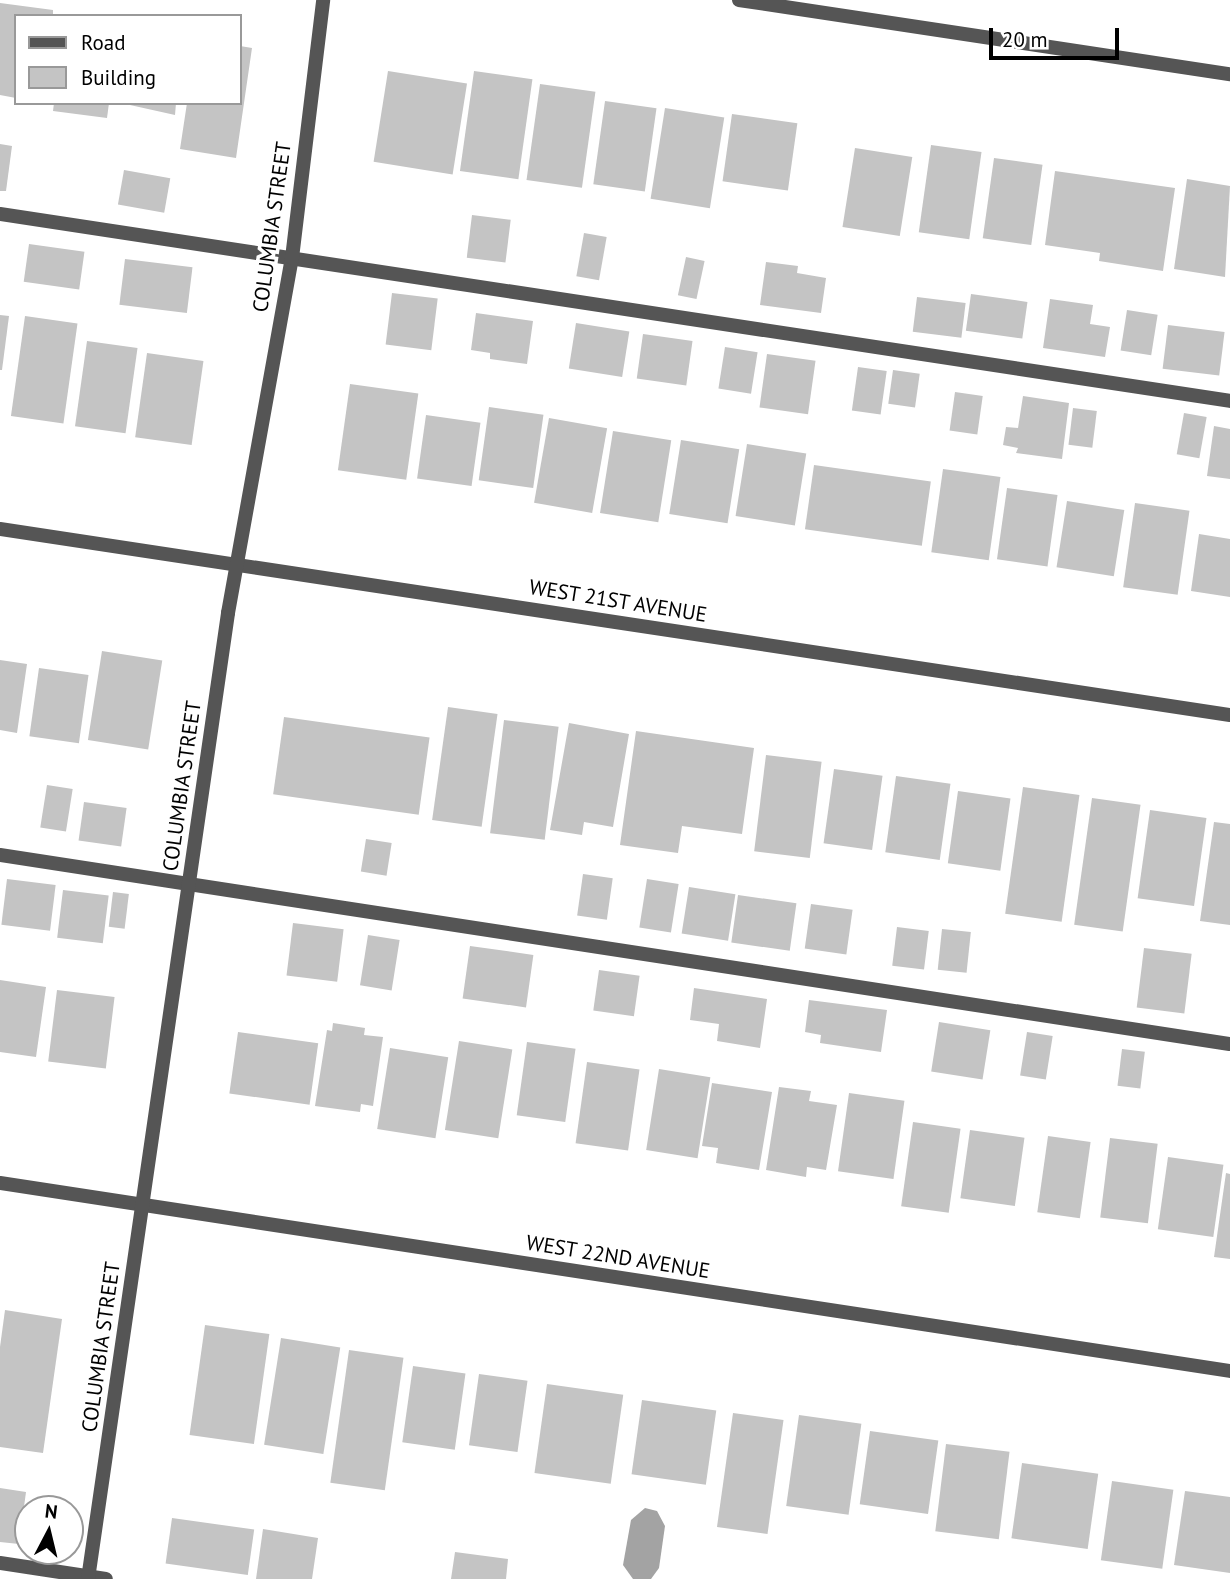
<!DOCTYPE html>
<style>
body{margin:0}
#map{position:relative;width:1230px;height:1579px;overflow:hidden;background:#fff;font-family:"PT Sans",sans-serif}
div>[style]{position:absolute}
.water>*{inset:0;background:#a3a3a3}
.building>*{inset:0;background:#c4c4c4;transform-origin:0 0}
.service>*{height:14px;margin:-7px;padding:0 7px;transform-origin:7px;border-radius:7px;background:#555}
.minor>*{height:14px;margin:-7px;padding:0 7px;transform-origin:7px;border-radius:7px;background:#555}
span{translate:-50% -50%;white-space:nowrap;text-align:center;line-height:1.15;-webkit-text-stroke:7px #fff;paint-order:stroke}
.street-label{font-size:21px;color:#000}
.legend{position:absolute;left:14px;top:14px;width:228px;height:91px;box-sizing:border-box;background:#fff;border:2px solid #999;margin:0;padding:9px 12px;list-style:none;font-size:21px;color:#000}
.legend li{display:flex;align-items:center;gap:14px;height:35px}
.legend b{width:35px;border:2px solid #999}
.north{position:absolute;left:14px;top:1495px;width:70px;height:70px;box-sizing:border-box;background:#fff;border:2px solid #999;border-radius:50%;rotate:7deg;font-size:19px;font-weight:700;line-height:28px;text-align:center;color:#000}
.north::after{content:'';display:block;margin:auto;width:24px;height:32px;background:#000;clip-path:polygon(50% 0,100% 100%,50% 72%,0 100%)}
.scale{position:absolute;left:989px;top:28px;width:130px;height:32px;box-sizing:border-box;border:4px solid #000;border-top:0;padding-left:9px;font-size:21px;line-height:24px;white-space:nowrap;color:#000;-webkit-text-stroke:5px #fff;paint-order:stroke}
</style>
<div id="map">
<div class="water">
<div style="clip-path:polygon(645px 1508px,657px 1511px,665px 1526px,659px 1568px,651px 1579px,633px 1579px,623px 1565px,631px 1520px)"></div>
</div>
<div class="building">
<div style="clip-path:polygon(0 3px,53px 10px,53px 16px,16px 16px,16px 98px,0 95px)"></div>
<div style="clip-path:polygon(240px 46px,252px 48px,236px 158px,180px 149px,187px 103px,240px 103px)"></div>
<div style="left:388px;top:71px;width:80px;height:92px;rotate:9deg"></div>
<div style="left:474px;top:71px;width:59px;height:101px;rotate:8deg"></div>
<div style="left:540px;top:84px;width:56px;height:97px;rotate:8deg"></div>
<div style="left:605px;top:101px;width:52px;height:84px;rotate:8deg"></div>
<div style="clip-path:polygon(54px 103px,109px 103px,107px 118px,53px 111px)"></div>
<div style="clip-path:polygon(121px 103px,176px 103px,175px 115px)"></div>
<div style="left:665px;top:108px;width:60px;height:92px;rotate:9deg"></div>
<div style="left:732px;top:114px;width:66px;height:68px;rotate:8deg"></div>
<div style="clip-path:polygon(0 144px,12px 146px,6px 191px,0 191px)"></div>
<div style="left:931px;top:145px;width:51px;height:88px;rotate:8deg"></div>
<div style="left:855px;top:148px;width:58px;height:80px;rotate:9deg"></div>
<div style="left:994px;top:158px;width:49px;height:81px;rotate:8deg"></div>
<div style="left:124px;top:170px;width:47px;height:35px;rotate:10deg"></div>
<div style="clip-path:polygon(1055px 171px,1175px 188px,1163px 271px,1099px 261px,1100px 253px,1045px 245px)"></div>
<div style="clip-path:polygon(1187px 179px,1230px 186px,1225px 277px,1174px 269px)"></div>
<div style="left:472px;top:215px;width:39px;height:43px;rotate:7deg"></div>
<div style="left:584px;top:233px;width:23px;height:44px;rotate:10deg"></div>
<div style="left:29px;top:244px;width:56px;height:38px;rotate:8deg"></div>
<div style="left:686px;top:257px;width:19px;height:39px;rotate:12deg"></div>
<div style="left:125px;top:259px;width:68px;height:46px;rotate:7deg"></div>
<div style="clip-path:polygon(766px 262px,798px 266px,797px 273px,826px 278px,821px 313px,760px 305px)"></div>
<div style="left:392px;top:293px;width:46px;height:52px;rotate:7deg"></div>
<div style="left:971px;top:294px;width:57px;height:37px;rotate:8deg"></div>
<div style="left:917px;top:297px;width:49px;height:35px;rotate:7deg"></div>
<div style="clip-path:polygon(1050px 299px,1093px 305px,1090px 324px,1110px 327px,1105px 357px,1043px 348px)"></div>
<div style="left:1127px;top:310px;width:31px;height:41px;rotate:9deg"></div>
<div style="clip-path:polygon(476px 313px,533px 321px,527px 364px,490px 359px,490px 353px,471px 350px)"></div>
<div style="clip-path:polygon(0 315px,9px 316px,2px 370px,0 370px)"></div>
<div style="left:25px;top:316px;width:53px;height:101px;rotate:8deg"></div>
<div style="left:576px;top:323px;width:54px;height:46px;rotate:9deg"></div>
<div style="left:1168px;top:325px;width:57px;height:44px;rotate:7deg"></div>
<div style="left:643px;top:334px;width:50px;height:45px;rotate:8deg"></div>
<div style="left:87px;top:341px;width:51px;height:86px;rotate:8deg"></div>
<div style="left:725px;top:347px;width:33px;height:42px;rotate:9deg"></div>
<div style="left:147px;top:353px;width:57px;height:85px;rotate:8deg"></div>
<div style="left:767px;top:354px;width:49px;height:54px;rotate:8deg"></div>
<div style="left:858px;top:367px;width:29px;height:44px;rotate:8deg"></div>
<div style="left:893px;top:370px;width:27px;height:34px;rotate:8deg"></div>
<div style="left:350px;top:384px;width:69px;height:87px;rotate:8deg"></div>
<div style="left:955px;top:392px;width:28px;height:39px;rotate:8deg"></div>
<div style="clip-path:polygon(1023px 396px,1069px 403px,1062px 459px,1016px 453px,1018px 448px,1003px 445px,1006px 427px,1018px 428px)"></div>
<div style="left:489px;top:407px;width:55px;height:74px;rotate:8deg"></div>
<div style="left:1073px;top:408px;width:24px;height:37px;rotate:7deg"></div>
<div style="left:1184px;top:413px;width:23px;height:42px;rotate:10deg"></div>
<div style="left:426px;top:415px;width:55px;height:64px;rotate:8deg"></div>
<div style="left:549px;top:418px;width:59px;height:86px;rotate:10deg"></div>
<div style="clip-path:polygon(1214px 426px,1230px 429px,1230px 479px,1207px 476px)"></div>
<div style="left:613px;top:431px;width:59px;height:83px;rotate:9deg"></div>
<div style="left:681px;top:440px;width:59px;height:75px;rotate:9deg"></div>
<div style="left:747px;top:444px;width:60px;height:73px;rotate:9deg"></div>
<div style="left:814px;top:465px;width:118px;height:65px;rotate:8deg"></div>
<div style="left:943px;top:469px;width:58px;height:84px;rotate:8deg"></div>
<div style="left:1007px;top:488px;width:51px;height:72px;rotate:8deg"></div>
<div style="left:1067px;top:501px;width:58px;height:67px;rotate:9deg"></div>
<div style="left:1135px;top:503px;width:55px;height:85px;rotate:8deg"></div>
<div style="clip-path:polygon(1199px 534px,1230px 539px,1230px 597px,1191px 591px)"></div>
<div style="left:102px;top:651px;width:61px;height:90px;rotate:9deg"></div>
<div style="clip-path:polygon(0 660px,27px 664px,17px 733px,0 730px)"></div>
<div style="left:39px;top:668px;width:50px;height:69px;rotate:8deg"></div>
<div style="left:448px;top:707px;width:50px;height:114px;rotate:8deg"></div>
<div style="left:284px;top:717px;width:147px;height:78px;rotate:8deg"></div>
<div style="left:504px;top:720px;width:55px;height:114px;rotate:7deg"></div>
<div style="clip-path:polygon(569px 723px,629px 734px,613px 827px,584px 822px,582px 835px,550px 830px)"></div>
<div style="clip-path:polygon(636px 731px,754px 748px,742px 834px,682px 826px,678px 853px,620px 845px)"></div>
<div style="left:766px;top:755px;width:56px;height:97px;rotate:7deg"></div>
<div style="left:834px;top:769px;width:49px;height:75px;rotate:8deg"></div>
<div style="left:896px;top:776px;width:55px;height:77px;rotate:8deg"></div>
<div style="left:47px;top:785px;width:26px;height:43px;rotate:9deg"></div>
<div style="left:1023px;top:787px;width:57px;height:128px;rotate:8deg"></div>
<div style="left:958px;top:791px;width:53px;height:73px;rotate:8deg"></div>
<div style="left:1092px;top:798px;width:49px;height:128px;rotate:8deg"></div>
<div style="left:84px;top:802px;width:43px;height:39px;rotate:8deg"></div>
<div style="left:1150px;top:810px;width:57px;height:89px;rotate:8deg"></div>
<div style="clip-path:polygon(1214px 822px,1230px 824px,1230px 925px,1200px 921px)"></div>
<div style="left:366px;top:839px;width:26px;height:33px;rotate:9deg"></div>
<div style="left:583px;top:874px;width:30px;height:42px;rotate:8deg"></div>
<div style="left:7px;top:879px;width:49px;height:46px;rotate:7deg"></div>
<div style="left:647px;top:879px;width:32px;height:49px;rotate:9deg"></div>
<div style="left:689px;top:887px;width:47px;height:47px;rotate:9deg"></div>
<div style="left:63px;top:890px;width:46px;height:48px;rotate:7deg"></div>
<div style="left:113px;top:892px;width:16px;height:35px;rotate:7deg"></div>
<div style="left:738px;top:895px;width:59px;height:48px;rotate:8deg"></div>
<div style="left:811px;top:904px;width:42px;height:45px;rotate:8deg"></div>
<div style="left:293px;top:923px;width:51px;height:53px;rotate:7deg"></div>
<div style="left:897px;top:927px;width:32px;height:39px;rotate:7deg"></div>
<div style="left:942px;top:929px;width:29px;height:41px;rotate:6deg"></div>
<div style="left:368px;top:935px;width:32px;height:51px;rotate:9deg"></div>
<div style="left:470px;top:946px;width:64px;height:53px;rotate:8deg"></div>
<div style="left:1144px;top:948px;width:48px;height:60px;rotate:7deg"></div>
<div style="left:599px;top:970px;width:41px;height:41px;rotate:8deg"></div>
<div style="clip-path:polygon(0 980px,46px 987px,36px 1057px,0 1052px)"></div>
<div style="clip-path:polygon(694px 988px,767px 999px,760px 1048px,717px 1041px,719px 1024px,690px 1020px)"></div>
<div style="left:57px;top:990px;width:58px;height:72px;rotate:7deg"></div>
<div style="clip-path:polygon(809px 1000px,887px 1010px,881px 1052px,820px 1043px,821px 1035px,805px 1032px)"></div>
<div style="left:939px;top:1022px;width:52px;height:50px;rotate:9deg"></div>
<div style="clip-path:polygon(333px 1023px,365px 1028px,364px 1035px,383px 1037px,373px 1106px,361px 1104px,360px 1112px,315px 1106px,327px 1030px,332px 1031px)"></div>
<div style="left:238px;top:1032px;width:81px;height:62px;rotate:8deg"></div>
<div style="left:1027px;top:1032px;width:26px;height:44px;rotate:9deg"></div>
<div style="left:459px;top:1041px;width:54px;height:90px;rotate:9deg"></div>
<div style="left:527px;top:1042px;width:49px;height:74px;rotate:8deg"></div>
<div style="left:390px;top:1048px;width:59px;height:82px;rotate:9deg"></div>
<div style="left:1122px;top:1049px;width:23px;height:37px;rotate:7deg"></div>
<div style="left:587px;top:1062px;width:53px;height:82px;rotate:8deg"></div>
<div style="left:659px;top:1069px;width:52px;height:82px;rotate:9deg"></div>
<div style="clip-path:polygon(712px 1083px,772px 1092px,759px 1170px,716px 1163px,718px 1148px,702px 1146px)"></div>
<div style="clip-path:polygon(779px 1087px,811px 1091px,809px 1101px,837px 1105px,826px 1170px,807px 1167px,806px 1177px,766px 1170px)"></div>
<div style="left:849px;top:1093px;width:56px;height:79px;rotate:8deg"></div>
<div style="left:913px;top:1122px;width:48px;height:85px;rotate:8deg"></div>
<div style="left:970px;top:1130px;width:55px;height:69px;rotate:8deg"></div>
<div style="left:1048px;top:1136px;width:43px;height:77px;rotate:8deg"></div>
<div style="left:1110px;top:1138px;width:48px;height:80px;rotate:7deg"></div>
<div style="left:1168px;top:1157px;width:56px;height:73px;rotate:8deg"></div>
<div style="clip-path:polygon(1226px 1173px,1230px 1174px,1230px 1259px,1214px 1257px)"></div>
<div style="clip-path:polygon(5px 1310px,62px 1319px,43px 1453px,0 1447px,0 1347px)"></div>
<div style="left:205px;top:1325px;width:65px;height:111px;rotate:8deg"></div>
<div style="left:281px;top:1338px;width:60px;height:108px;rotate:9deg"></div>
<div style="left:349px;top:1350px;width:55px;height:134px;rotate:8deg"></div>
<div style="left:413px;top:1366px;width:53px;height:77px;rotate:8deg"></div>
<div style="left:479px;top:1374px;width:49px;height:72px;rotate:8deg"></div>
<div style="left:547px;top:1384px;width:77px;height:90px;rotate:8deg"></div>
<div style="left:642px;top:1400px;width:75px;height:75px;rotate:8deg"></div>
<div style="left:733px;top:1413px;width:51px;height:115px;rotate:8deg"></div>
<div style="left:799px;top:1415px;width:63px;height:92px;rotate:8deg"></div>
<div style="left:870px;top:1431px;width:69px;height:74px;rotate:8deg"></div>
<div style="left:946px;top:1444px;width:64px;height:88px;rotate:7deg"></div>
<div style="left:1022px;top:1463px;width:77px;height:76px;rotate:8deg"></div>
<div style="left:1112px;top:1481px;width:62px;height:80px;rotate:8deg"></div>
<div style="clip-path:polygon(0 1488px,26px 1492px,19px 1544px,0 1542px)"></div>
<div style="clip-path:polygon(1185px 1491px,1230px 1497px,1230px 1573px,1174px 1565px)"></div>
<div style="left:172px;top:1518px;width:83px;height:46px;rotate:8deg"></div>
<div style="clip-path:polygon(263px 1529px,318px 1538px,312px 1579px,256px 1579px)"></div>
<div style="clip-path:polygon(455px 1552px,508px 1559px,506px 1579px,451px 1579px)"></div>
</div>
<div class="service">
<div style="left:0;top:214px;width:1244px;rotate:8.64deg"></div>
<div style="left:0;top:855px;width:1244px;rotate:8.74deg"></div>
<div style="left:0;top:1563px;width:107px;rotate:8.6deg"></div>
</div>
<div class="minor">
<div style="left:739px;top:0;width:497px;rotate:8.6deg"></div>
<div style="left:0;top:529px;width:1244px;rotate:8.6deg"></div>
<div style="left:0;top:1183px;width:1244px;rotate:8.69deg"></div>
<div style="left:88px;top:1579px;width:976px;rotate:-81.75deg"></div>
<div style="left:228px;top:613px;width:361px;rotate:-79.8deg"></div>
<div style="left:292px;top:258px;width:260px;rotate:-83.1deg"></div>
</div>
<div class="street-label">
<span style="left:272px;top:227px;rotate:-82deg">COLUMBIA STREET</span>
<span style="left:618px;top:601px;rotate:9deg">WEST 21ST AVENUE</span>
<span style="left:182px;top:786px;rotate:-82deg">COLUMBIA STREET</span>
<span style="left:618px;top:1257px;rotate:9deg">WEST 22ND AVENUE</span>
<span style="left:101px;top:1347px;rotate:-82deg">COLUMBIA STREET</span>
</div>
<ul class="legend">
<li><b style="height:9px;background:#555"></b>Road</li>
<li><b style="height:19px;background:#c4c4c4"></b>Building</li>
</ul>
<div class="north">N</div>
<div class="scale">20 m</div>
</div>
